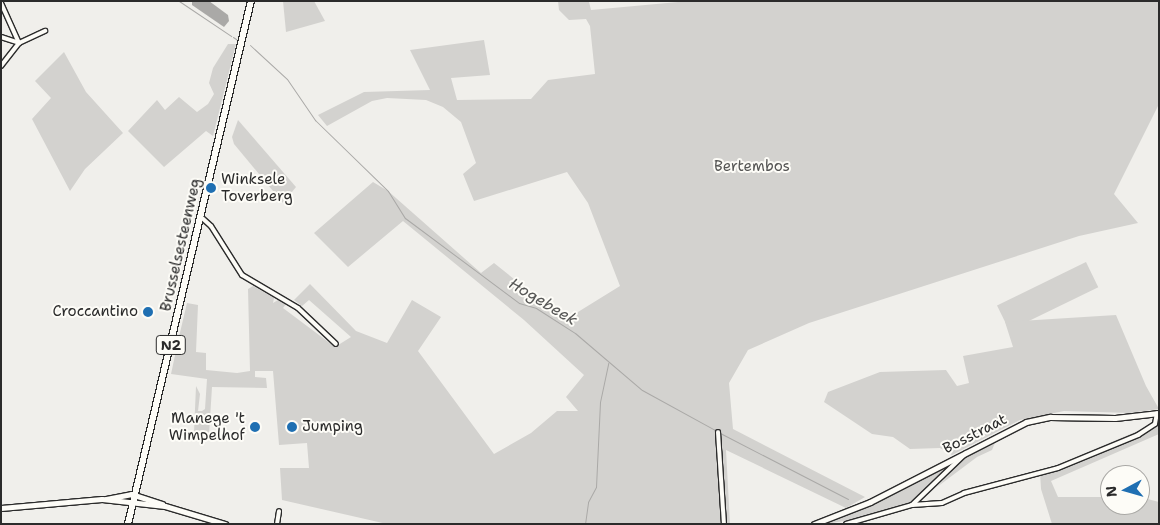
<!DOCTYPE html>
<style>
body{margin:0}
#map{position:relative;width:1160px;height:525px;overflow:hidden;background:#f0efeb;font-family:"Shantell Sans",sans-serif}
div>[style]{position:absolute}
.green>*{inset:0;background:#d3d2cf;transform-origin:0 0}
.water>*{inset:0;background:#aaa9a7}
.stream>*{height:1px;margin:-0.5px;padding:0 0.5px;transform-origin:0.5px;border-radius:0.5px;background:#aaa9a7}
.roads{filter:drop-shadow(1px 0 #2b2b2b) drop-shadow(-1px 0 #2b2b2b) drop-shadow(0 1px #2b2b2b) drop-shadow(0 -1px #2b2b2b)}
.minor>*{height:4px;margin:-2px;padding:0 2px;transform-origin:2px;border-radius:2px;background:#fdfcf7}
.tertiary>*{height:5px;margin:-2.5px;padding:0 2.5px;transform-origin:2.5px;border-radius:2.5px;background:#fdfcf7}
.primary>*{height:6px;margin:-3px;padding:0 3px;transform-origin:3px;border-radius:3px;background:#fdfcf7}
.dots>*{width:14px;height:14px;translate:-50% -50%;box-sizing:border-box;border:2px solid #fdfcf7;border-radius:50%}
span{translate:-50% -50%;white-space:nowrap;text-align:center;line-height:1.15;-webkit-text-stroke:4px #fdfcf7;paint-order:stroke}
.shield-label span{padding:1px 4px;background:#fdfcf7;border:1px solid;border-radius:4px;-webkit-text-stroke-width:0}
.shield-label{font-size:14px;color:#2b2b2b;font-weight:700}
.park-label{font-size:15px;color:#555554}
.poi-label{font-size:15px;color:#2b2b2b}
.left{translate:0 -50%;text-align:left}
.right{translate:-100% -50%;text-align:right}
.street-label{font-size:15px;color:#2b2b2b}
.water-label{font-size:16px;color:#575756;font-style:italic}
.frame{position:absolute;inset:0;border:2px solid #2b2b2b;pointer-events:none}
.north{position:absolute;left:1100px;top:465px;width:50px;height:50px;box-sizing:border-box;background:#fdfcf7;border:1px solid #a9a8a5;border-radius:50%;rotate:264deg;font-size:14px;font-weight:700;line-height:20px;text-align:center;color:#2b2b2b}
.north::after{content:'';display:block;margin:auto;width:18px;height:22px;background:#1f6fb2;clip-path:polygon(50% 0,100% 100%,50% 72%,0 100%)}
</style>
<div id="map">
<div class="green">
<div style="clip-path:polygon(283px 1px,314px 1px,325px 21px,286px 32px)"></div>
<div style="clip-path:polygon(558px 1px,589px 2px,591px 10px,678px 2px,1159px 1px,1159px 104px,1114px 194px,1138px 223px,1079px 236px,809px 323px,748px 350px,729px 383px,733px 429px,865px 497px,846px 508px,726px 450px,730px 524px,387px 524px,282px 500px,280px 468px,309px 468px,307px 443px,279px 445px,273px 371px,255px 371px,255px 377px,266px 378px,267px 388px,212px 387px,209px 435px,194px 432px,196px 386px,200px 394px,198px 411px,202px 411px,205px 409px,207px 379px,171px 374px,177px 346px,183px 348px,185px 344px,178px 341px,187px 303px,198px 305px,196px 352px,206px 353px,206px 370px,237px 373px,250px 371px,248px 289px,253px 286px,274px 298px,273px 303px,278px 300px,286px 304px,283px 308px,335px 347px,351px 337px,309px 300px,302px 306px,294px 300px,310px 284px,356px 331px,387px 343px,412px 300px,441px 317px,418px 351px,494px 454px,531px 433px,557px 411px,578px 411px,566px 397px,584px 375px,524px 320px,403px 221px,348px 267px,314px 233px,373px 182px,388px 191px,481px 273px,494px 263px,565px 320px,620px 286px,588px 203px,567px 172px,474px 201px,463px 174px,476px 163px,461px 122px,443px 107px,426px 100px,387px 98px,372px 101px,327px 126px,318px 115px,364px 92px,430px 90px,410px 50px,484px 40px,490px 75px,451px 78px,457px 100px,531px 99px,548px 80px,595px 74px,590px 26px,586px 19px,569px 20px,559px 10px)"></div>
<div style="clip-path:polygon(228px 44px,236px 44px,213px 136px,206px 131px,164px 167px,128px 131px,157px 100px,165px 110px,179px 97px,197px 112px,208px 104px,214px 94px,209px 83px,213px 68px)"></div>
<div style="clip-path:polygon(64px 52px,86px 92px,123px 133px,85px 169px,70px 191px,32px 119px,51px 98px,35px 81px)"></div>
<div style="clip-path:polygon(238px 120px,296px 187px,283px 203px,234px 144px,232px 137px)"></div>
<div style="left:1086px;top:262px;width:28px;height:99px;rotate:64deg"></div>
<div style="clip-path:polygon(1116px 315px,1146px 386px,1159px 409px,1130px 413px,1064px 411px,1020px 420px,952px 455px,940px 448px,910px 449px,893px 437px,872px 434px,824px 402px,828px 392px,880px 372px,946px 370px,957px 386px,969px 383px,963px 356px,1013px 347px,1005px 322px)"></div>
<div style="clip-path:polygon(1159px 422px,1159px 434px,1051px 481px,1058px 497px,1110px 497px,1110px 505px,1140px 505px,1140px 497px,1159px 502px,1159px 524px,1052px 524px,1041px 489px,1040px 472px)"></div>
<div style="clip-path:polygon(997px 438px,992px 450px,977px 457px,937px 487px,969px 454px)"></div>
<div style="clip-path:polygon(955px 461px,911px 502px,855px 519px,826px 524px,873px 505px)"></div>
</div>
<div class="water">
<div style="clip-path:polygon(192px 1px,209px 1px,228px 15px,229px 21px,224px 27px,192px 5px)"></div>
</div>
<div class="stream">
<div style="left:179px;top:1px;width:63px;rotate:33.9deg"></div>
<div style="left:233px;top:37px;width:4px;rotate:34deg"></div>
<div style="left:250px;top:45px;width:50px;rotate:42.6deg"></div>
<div style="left:287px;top:79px;width:50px;rotate:55.7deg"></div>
<div style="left:315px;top:120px;width:102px;rotate:44.2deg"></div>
<div style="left:388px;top:191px;width:32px;rotate:58deg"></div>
<div style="left:405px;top:218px;width:142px;rotate:36.7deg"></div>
<div style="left:519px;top:303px;width:18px;rotate:16deg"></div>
<div style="left:536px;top:308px;width:46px;rotate:32.7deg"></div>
<div style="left:575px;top:333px;width:88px;rotate:40.4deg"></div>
<div style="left:642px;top:390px;width:85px;rotate:28.7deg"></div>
<div style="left:720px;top:433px;width:144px;rotate:27.3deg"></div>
<div style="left:585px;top:524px;width:22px;rotate:-82deg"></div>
<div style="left:588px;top:502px;width:17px;rotate:-62deg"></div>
<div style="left:596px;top:487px;width:85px;rotate:-87.3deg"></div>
<div style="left:600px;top:402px;width:40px;rotate:-78deg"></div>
</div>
<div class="roads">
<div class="minor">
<div style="left:1px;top:3px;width:44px;rotate:65.8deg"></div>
<div style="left:19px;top:43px;width:29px;rotate:128deg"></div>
<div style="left:1px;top:37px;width:19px;rotate:18deg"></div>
<div style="left:19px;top:43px;width:29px;rotate:-25deg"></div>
<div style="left:201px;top:217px;width:13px;rotate:42deg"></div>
<div style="left:211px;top:226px;width:58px;rotate:57.7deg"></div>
<div style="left:242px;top:275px;width:65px;rotate:30.5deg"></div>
<div style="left:298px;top:308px;width:52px;rotate:43.5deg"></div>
<div style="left:718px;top:432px;width:92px;rotate:86.3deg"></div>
<div style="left:912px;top:505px;width:75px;rotate:-43.9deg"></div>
<div style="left:277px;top:524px;width:13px;rotate:-81deg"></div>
<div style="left:846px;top:524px;width:69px;rotate:-16.1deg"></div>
<div style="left:912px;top:505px;width:30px;rotate:-4deg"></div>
<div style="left:942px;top:503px;width:24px;rotate:-24deg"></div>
<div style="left:964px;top:493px;width:97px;rotate:-14.9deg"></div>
<div style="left:1058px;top:468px;width:87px;rotate:-22.4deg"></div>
<div style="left:1138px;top:435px;width:20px;rotate:-33deg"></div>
<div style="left:1155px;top:424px;width:11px;rotate:-80deg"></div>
</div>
<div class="tertiary">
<div style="left:106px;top:499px;width:25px;rotate:-11deg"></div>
<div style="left:131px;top:494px;width:33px;rotate:18deg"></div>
<div style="left:1px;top:508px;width:101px;rotate:-5.1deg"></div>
<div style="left:102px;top:499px;width:63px;rotate:6.3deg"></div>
<div style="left:165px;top:506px;width:63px;rotate:16.7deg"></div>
<div style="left:814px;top:524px;width:60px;rotate:-21.4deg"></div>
<div style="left:870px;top:502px;width:175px;rotate:-27.1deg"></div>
<div style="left:1026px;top:422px;width:25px;rotate:-12deg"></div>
<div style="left:1050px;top:417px;width:65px;rotate:0.9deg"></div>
<div style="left:1115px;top:418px;width:44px;rotate:-6.5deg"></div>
</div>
<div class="primary">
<div style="left:128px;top:524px;width:537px;rotate:-76.77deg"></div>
</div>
</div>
<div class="dots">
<div style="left:211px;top:188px;background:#1f6fb2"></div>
<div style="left:148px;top:312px;background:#1f6fb2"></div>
<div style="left:255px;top:427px;background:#1f6fb2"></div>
<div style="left:292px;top:427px;background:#1f6fb2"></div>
</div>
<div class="shield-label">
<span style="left:171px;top:345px">N2</span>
</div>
<div class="park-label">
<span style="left:752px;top:167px">Bertembos</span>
</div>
<div class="poi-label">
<span class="left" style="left:221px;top:188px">Winksele<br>Toverberg</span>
<span class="right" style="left:138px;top:312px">Croccantino</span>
<span class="right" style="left:245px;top:427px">Manege 't<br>Wimpelhof</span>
<span class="left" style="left:302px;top:427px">Jumping</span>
</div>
<div class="street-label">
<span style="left:181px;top:245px;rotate:-77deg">Brusselsesteenweg</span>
<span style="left:975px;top:434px;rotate:-27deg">Bosstraat</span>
</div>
<div class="water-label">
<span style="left:543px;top:302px;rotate:31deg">Hogebeek</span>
</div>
<div class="frame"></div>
<div class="north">N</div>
</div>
